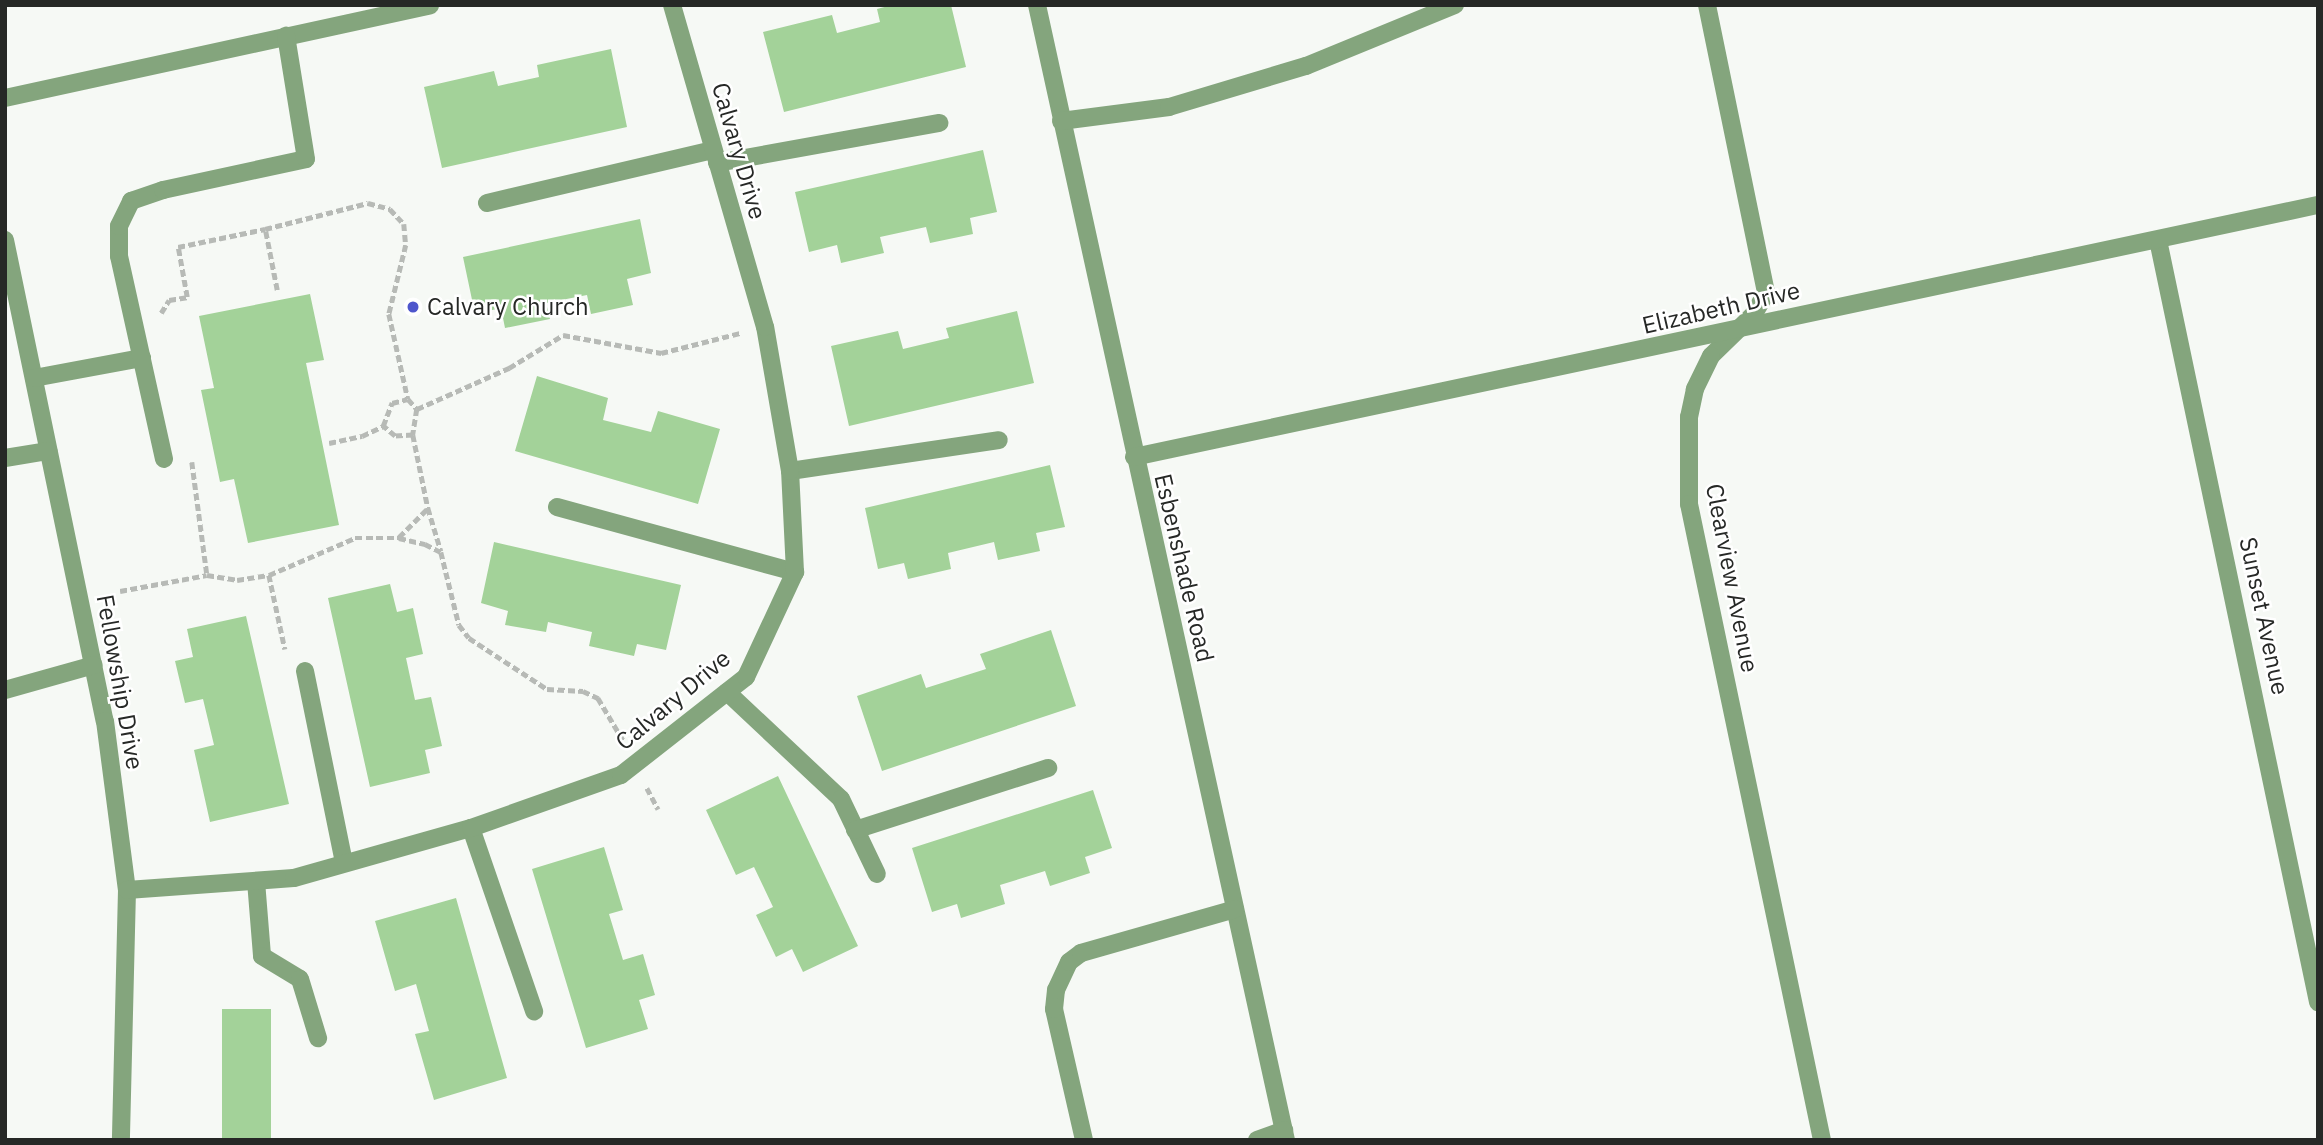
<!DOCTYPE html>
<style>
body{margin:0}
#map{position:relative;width:2323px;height:1145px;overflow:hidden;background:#f6f9f5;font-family:"IBM Plex Sans",sans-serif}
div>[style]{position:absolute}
.building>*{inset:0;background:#a3d299;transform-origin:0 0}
.path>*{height:4.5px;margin-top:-2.25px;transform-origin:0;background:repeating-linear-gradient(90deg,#b7bab6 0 7px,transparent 0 10.5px)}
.minor>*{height:18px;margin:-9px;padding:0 9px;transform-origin:9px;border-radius:9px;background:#84a57d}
.dots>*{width:19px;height:19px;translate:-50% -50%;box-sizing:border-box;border:4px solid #fff;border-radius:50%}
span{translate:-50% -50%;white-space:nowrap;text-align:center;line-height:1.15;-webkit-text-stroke:5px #fff;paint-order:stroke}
.street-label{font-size:24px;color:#262826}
.poi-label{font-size:24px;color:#262826}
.left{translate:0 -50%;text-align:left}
.frame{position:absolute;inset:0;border:7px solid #262826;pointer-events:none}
</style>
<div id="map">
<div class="building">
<div style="clip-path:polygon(892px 5px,951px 5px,966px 67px,784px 112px,763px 32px,832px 15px,837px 33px,880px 22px,877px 9px)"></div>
<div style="clip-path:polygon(611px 49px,627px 127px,442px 168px,424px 87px,494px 71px,498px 86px,539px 77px,537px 65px)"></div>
<div style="clip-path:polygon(983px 150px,997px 212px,970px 218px,973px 234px,930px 243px,926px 227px,880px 237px,884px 253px,841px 263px,837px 245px,809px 252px,795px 192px)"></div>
<div style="clip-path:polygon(640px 219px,651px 273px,627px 279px,633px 305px,591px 314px,587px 295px,546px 303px,550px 319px,505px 328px,501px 308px,475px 314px,463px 257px)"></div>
<div style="clip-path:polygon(310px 294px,324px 360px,306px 363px,339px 525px,248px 543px,234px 479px,220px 482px,201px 390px,214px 388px,199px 316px)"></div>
<div style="clip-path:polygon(1017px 311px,1034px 383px,849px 426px,831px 346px,898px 331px,903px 349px,949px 338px,946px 328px)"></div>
<div style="clip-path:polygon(537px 376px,608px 398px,603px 420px,651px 432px,658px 411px,720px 429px,698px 504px,515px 451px)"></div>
<div style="clip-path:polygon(1050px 465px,1065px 527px,1036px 533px,1040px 551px,998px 560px,994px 542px,948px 553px,951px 569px,908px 579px,904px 563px,878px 569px,865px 508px)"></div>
<div style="clip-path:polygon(494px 542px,681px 585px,666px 650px,637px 644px,634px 656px,589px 646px,592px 632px,548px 622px,546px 632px,505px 625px,508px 611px,481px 603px)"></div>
<div style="clip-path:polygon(390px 584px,397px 612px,413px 608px,423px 654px,406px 658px,415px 700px,431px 697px,442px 746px,425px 750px,430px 773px,370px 787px,328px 598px)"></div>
<div style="clip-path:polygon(246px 616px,289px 804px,210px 822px,194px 750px,214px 745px,203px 699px,185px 703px,175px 661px,193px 657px,187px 629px)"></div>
<div style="clip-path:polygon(1051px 630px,1076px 706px,882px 771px,857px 696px,921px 674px,926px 688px,986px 669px,980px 654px)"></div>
<div style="clip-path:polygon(778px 776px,858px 946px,803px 972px,792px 949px,776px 957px,756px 915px,773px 907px,754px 867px,736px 875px,706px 810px)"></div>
<div style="clip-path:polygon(1093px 790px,1112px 848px,1085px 857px,1090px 873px,1050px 886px,1045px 871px,1000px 885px,1005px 904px,961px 918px,957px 904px,932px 912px,912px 848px)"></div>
<div style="clip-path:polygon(604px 847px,623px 910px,609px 914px,623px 960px,643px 954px,655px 995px,639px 1000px,648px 1029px,586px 1048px,532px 869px)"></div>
<div style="clip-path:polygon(456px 898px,507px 1078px,434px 1100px,415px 1034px,429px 1031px,416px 984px,395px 991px,375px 921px)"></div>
<div style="left:222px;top:1009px;width:49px;height:131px"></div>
</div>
<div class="path">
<div style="left:277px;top:290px;width:62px;rotate:-101.1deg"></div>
<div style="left:265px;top:229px;width:106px;rotate:-14.2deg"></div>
<div style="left:368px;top:203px;width:23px;rotate:15deg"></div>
<div style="left:390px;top:209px;width:21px;rotate:47deg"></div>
<div style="left:404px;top:224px;width:21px;rotate:85deg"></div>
<div style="left:406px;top:245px;width:71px;rotate:103.8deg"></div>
<div style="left:389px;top:314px;width:87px;rotate:77.4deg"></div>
<div style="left:161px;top:313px;width:15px;rotate:-58deg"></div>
<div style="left:169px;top:300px;width:18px;rotate:-9deg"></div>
<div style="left:187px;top:297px;width:51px;rotate:-100.2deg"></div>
<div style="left:178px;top:247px;width:89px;rotate:-11.7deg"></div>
<div style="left:417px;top:409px;width:101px;rotate:-24deg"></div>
<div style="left:509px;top:368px;width:63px;rotate:-31.4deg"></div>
<div style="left:563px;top:335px;width:100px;rotate:10.4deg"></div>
<div style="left:661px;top:353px;width:81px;rotate:-14.2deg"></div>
<div style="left:413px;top:435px;width:18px;rotate:177deg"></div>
<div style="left:395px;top:436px;width:16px;rotate:-140deg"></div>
<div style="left:383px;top:426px;width:25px;rotate:-69deg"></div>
<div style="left:392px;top:403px;width:16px;rotate:-14deg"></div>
<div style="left:408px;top:399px;width:13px;rotate:48deg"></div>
<div style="left:417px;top:409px;width:26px;rotate:99deg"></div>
<div style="left:413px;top:435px;width:75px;rotate:78.4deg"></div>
<div style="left:329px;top:443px;width:34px;rotate:-12deg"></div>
<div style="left:362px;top:436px;width:23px;rotate:-25deg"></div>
<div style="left:192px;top:462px;width:114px;rotate:82.4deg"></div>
<div style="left:399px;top:537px;width:41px;rotate:-45deg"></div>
<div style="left:428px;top:508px;width:45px;rotate:73.2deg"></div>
<div style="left:269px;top:575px;width:76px;rotate:77.8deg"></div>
<div style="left:120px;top:591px;width:88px;rotate:-10.4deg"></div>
<div style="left:207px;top:575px;width:30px;rotate:9deg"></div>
<div style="left:237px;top:580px;width:32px;rotate:-9deg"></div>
<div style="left:269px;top:575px;width:94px;rotate:-23.3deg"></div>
<div style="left:355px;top:538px;width:44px"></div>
<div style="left:399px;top:538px;width:27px;rotate:13deg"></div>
<div style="left:425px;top:544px;width:18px;rotate:27deg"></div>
<div style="left:441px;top:552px;width:75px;rotate:76.1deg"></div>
<div style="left:459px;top:625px;width:16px;rotate:52deg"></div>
<div style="left:469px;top:638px;width:93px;rotate:33.2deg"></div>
<div style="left:547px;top:689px;width:36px;rotate:3deg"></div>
<div style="left:583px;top:691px;width:17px;rotate:25deg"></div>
<div style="left:598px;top:698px;width:49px;rotate:59.2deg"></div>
<div style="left:647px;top:788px;width:24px;rotate:62deg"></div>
</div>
<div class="minor">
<div style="left:1037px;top:5px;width:1162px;rotate:77.63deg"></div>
<div style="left:1707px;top:5px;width:294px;rotate:78.4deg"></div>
<div style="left:1766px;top:293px;width:24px;rotate:120deg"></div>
<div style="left:1754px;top:314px;width:60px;rotate:135.7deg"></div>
<div style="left:1711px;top:356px;width:37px;rotate:116deg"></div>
<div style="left:1695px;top:389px;width:29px;rotate:102deg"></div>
<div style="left:1689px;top:417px;width:87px;rotate:90deg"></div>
<div style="left:1689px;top:504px;width:650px;rotate:78.19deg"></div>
<div style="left:5px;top:98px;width:435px;rotate:-12.3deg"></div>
<div style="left:1061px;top:121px;width:109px;rotate:-7.4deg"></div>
<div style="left:1169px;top:107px;width:143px;rotate:-16.7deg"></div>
<div style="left:1306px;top:66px;width:161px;rotate:-22.3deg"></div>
<div style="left:717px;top:163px;width:226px;rotate:-10.2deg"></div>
<div style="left:487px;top:203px;width:232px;rotate:-13.2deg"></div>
<div style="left:5px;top:240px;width:491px;rotate:78.3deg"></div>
<div style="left:105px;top:721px;width:170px;rotate:82.6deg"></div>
<div style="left:127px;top:890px;width:250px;rotate:91.4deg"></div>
<div style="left:2158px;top:240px;width:779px;rotate:78.14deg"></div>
<div style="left:34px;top:378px;width:110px;rotate:-10.5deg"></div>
<div style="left:1134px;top:457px;width:1211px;rotate:-12.02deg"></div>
<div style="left:5px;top:458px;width:44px;rotate:-9.2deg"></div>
<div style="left:164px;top:459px;width:208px;rotate:-102.5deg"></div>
<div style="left:119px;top:256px;width:30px;rotate:-90deg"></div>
<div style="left:119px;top:226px;width:28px;rotate:-64deg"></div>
<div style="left:131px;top:201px;width:34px;rotate:-19deg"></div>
<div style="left:163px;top:190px;width:146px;rotate:-12.2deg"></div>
<div style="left:306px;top:159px;width:125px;rotate:-99.2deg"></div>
<div style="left:790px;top:471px;width:211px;rotate:-8.4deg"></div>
<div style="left:557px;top:507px;width:247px;rotate:15.3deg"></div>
<div style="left:305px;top:671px;width:196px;rotate:78.5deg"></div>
<div style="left:5px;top:690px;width:92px;rotate:-15.7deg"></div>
<div style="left:727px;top:692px;width:156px;rotate:43.2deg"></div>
<div style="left:841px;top:799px;width:83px;rotate:64.4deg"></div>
<div style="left:471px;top:828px;width:194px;rotate:71deg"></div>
<div style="left:855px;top:830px;width:203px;rotate:-17.8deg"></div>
<div style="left:256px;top:881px;width:75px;rotate:85.4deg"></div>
<div style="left:262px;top:956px;width:44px;rotate:31.2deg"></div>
<div style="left:300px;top:979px;width:62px;rotate:73deg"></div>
<div style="left:127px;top:890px;width:167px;rotate:-4.1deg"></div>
<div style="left:294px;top:878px;width:184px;rotate:-15.8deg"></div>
<div style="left:471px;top:828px;width:159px;rotate:-19.5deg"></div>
<div style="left:621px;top:775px;width:159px;rotate:-38.1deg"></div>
<div style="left:746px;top:677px;width:116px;rotate:-65deg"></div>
<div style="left:795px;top:572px;width:101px;rotate:-92.8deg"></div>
<div style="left:790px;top:471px;width:146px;rotate:-99.8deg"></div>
<div style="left:765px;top:327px;width:335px;rotate:-106.1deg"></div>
<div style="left:1084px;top:1140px;width:134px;rotate:-102.9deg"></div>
<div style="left:1054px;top:1009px;width:19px;rotate:-84deg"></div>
<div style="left:1056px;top:990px;width:31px;rotate:-65deg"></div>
<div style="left:1069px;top:962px;width:15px;rotate:-37deg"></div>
<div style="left:1081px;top:953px;width:160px;rotate:-15.9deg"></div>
<div style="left:1257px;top:1140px;width:29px;rotate:-20deg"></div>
</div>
<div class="dots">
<div style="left:413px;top:307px;background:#4e56cc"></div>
</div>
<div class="street-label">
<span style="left:739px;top:151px;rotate:74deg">Calvary Drive</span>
<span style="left:1721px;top:308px;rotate:-13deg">Elizabeth Drive</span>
<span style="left:1184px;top:568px;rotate:77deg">Esbenshade Road</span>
<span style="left:1732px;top:578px;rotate:79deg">Clearview Avenue</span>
<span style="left:2264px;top:616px;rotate:78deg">Sunset Avenue</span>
<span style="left:120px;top:682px;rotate:80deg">Fellowship Drive</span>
<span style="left:673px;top:700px;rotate:-40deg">Calvary Drive</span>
</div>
<div class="poi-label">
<span class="left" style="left:427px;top:307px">Calvary Church</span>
</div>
<div class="frame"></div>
</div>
